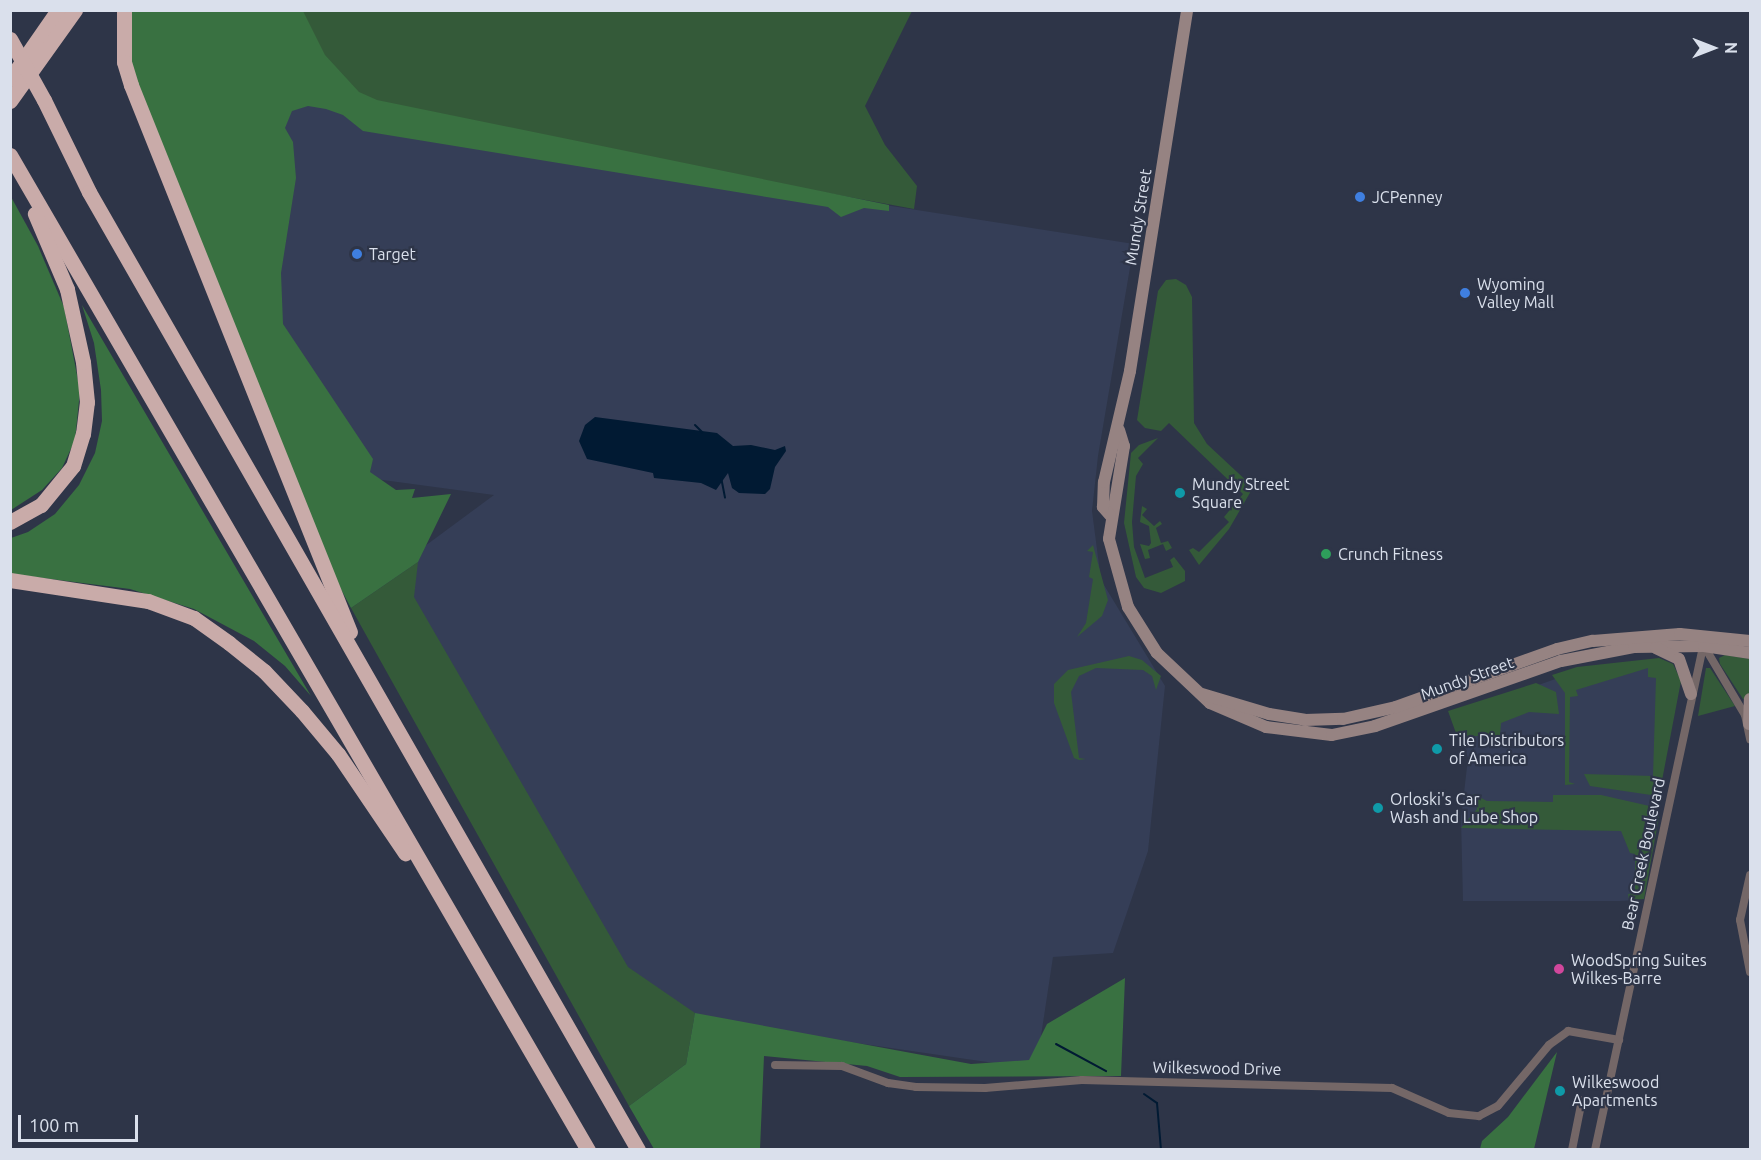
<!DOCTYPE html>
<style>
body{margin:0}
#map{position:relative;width:1761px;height:1160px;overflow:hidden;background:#2e3548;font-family:Ubuntu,sans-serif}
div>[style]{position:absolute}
.built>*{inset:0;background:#353e57}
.green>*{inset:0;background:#345a39}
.forest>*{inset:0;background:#397141}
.water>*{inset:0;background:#011a33}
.stream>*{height:2px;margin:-1px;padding:0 1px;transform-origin:1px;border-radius:1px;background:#011a33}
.street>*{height:8px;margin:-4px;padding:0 4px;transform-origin:4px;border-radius:4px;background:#746767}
.secondary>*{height:12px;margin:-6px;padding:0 6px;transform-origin:6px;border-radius:6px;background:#968382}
.highway>*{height:15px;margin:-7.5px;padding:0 7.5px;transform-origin:7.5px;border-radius:7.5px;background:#c9aba9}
.highway-bridge>*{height:15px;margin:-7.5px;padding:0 7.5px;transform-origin:7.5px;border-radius:7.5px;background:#c9aba9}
.dots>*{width:16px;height:16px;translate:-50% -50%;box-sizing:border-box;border:3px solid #2e3548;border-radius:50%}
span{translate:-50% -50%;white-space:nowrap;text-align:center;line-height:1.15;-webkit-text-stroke:4.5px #2e3548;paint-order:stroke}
.poi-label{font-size:16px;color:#dae0ec}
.left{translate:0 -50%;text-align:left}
.street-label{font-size:16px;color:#dae0ec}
.frame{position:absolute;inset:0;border:12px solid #dae0ec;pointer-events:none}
.north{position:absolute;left:1683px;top:18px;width:60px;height:60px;-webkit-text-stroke:4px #2e3548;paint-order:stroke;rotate:90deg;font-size:16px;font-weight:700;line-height:24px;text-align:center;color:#dae0ec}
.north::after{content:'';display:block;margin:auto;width:21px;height:27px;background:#dae0ec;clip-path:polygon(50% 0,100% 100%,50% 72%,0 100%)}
.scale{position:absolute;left:18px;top:1115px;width:120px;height:27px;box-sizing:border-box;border:3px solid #dae0ec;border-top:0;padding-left:8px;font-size:18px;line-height:21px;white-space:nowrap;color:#dae0ec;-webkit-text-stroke:4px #2e3548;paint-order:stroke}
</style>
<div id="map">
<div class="built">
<div style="clip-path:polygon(284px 99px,872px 203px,1134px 244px,1098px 456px,1092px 511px,1101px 580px,1165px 686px,1148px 851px,1113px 953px,1053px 957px,1036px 1069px,692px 1019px,626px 970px,412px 599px,410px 578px,425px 546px,494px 495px,368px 478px,262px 316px)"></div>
<div style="clip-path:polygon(1644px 662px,1676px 690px,1642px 892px,1636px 900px,1619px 901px,1463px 901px,1461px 819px,1468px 758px,1455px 714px,1564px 676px)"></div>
</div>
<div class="green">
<div style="clip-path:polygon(287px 11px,912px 11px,865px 106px,885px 145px,917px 186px,914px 209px,360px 106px)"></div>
<div style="clip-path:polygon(1176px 279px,1186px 285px,1192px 297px,1194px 423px,1207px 444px,1251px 485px,1251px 491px,1229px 529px,1199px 565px,1189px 550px,1193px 548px,1199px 552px,1229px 522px,1224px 517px,1243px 494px,1169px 423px,1161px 431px,1145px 428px,1137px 420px,1158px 291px,1166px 280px)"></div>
<div style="clip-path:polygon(1158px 438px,1138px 458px,1143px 464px,1136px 476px,1132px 522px,1134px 547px,1145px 578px,1173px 567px,1170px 560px,1174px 557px,1185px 571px,1185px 581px,1161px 593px,1144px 588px,1136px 577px,1124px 523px,1131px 453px,1139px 445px)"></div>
<div style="clip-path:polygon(1142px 506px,1147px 509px,1142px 515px,1154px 526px,1160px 521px,1162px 524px,1156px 528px,1161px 543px,1168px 541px,1172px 548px,1166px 551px,1163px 544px,1148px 550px,1150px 558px,1145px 559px,1140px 544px,1149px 546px,1151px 543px,1149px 526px,1140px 522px)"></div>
<div style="clip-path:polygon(1093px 545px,1108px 600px,1102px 616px,1077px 637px,1086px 623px,1093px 579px,1089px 577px,1093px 552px,1087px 551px)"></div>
<div style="clip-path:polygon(418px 562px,414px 597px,628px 967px,695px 1013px,686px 1064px,629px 1106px,351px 608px)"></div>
<div style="clip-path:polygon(1725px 655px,1750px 659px,1749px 699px,1743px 699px,1720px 664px,1719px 658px)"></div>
<div style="clip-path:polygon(1129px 656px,1142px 660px,1161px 676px,1156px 690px,1152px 676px,1143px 670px,1096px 668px,1079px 676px,1071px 692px,1079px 758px,1086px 759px,1079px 760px,1074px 758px,1054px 703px,1054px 684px,1068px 670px)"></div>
<div style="clip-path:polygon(1659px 658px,1673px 664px,1681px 681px,1660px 791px,1651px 795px,1590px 786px,1584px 774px,1653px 776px,1656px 678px,1648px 677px,1648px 668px,1576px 690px,1578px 696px,1570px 697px,1569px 782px,1575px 784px,1565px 785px,1565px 693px,1552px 675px,1577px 667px)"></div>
<div style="clip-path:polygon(1706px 668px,1710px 668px,1735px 706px,1698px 716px)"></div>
<div style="clip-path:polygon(1536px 683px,1556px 692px,1559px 714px,1529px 712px,1501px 723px,1500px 736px,1457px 736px,1448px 711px)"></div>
<div style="clip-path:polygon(1473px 794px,1487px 801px,1553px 802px,1553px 795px,1601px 795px,1654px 807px,1659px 817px,1644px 899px,1629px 900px,1628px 894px,1635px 893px,1635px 854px,1630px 853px,1621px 831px,1461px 828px,1477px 809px)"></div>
</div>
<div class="forest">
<div style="clip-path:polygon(131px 11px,303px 11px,325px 55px,359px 92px,377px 100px,889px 205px,889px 211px,864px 208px,841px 217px,828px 207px,363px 131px,343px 115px,326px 109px,308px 106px,292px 111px,285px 128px,293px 142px,296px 178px,281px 273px,283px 324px,373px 459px,370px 472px,396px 490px,415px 489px,412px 498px,451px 494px,418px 562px,351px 608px,335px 578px,135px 80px,130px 56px)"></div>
<div style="clip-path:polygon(10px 195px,38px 246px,64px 307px,80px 391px,75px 440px,62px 468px,42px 490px,11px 510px)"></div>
<div style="clip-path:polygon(82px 305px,311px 696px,285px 666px,254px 641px,194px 609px,130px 589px,11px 574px,11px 538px,28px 532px,55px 514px,79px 485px,95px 453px,102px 421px,101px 390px,94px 343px)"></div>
<div style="clip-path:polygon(1125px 978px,1121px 1076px,900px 1077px,867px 1066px,764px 1056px,760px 1149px,654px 1149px,629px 1106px,686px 1064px,695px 1013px,971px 1064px,1029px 1060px,1047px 1024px)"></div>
<div style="clip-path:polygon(1557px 1052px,1534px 1149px,1480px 1149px,1482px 1141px,1508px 1117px)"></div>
</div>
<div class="water">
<div style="clip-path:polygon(595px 417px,717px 433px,733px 446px,751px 445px,775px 450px,785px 446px,786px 451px,775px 467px,770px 489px,765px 494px,739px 493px,732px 488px,728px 473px,716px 490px,701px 483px,654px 478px,653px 473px,587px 459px,579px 441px,585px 425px)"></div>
</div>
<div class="stream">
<div style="left:695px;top:425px;width:10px;rotate:45deg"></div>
<div style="left:721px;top:477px;width:21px;rotate:79deg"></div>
<div style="left:1056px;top:1044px;width:57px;rotate:28.4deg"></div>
<div style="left:1144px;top:1094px;width:16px;rotate:35deg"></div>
<div style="left:1157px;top:1103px;width:47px;rotate:85.1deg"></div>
</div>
<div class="street">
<div style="left:1704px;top:646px;width:80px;rotate:59.3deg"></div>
<div style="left:1745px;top:715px;width:25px;rotate:78deg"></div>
<div style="left:1750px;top:875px;width:46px;rotate:102.5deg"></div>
<div style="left:1740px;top:920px;width:53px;rotate:79.1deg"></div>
<div style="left:775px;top:1065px;width:67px;rotate:0.9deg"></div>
<div style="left:842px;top:1066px;width:49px;rotate:20.3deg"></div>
<div style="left:888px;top:1083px;width:28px;rotate:8deg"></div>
<div style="left:916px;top:1087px;width:69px;rotate:0.8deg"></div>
<div style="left:985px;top:1088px;width:97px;rotate:-4.7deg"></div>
<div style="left:1082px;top:1080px;width:310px;rotate:1.5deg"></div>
<div style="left:1392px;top:1088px;width:62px;rotate:23.7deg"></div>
<div style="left:1449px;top:1113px;width:30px;rotate:6deg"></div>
<div style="left:1479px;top:1116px;width:21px;rotate:-28deg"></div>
<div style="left:1498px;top:1106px;width:80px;rotate:-50.1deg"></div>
<div style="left:1549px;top:1045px;width:24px;rotate:-36deg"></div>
<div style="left:1568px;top:1031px;width:52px;rotate:10deg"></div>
<div style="left:1572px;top:1150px;width:51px;rotate:-78.7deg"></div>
<div style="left:1582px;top:1100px;width:23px;rotate:10deg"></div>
<div style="left:1595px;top:1150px;width:520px;rotate:-77.89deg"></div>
</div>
<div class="secondary">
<div style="left:1119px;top:430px;width:17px;rotate:73deg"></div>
<div style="left:1124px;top:446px;width:94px;rotate:99.2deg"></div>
<div style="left:1109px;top:539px;width:71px;rotate:74.4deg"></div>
<div style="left:1128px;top:607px;width:54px;rotate:57.8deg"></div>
<div style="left:1157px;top:653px;width:73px;rotate:43.3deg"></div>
<div style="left:1210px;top:703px;width:61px;rotate:23.2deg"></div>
<div style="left:1266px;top:727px;width:66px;rotate:6.9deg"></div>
<div style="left:1332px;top:735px;width:44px;rotate:-11.8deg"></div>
<div style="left:1375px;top:726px;width:197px;rotate:-19.3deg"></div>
<div style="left:1561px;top:661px;width:74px;rotate:-10.9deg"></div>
<div style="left:1634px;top:647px;width:70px;rotate:-0.8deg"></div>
<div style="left:1704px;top:646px;width:47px;rotate:8.7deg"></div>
<div style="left:1110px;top:515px;width:11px;rotate:-131deg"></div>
<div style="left:1103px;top:507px;width:25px;rotate:-88deg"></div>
<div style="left:1104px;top:482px;width:114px;rotate:-76.8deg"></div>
<div style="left:1130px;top:371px;width:365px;rotate:-81deg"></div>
<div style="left:1656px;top:648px;width:25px;rotate:26deg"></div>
<div style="left:1679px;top:659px;width:37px;rotate:71deg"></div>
<div style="left:1202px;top:694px;width:70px;rotate:16.6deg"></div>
<div style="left:1269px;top:714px;width:36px;rotate:9deg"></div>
<div style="left:1305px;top:720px;width:38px;rotate:-2deg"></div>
<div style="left:1343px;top:719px;width:54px;rotate:-12.8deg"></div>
<div style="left:1396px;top:707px;width:171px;rotate:-19.8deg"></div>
<div style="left:1557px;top:649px;width:37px;rotate:-13deg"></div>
<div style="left:1593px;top:641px;width:87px;rotate:-4.6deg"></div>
<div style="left:1680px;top:634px;width:70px;rotate:5.7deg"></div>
<div style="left:1749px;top:724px;width:25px;rotate:-88deg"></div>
</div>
<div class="highway">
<div style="left:124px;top:10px;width:52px;rotate:90deg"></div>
<div style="left:124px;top:62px;width:24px;rotate:73deg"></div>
<div style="left:131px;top:85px;width:589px;rotate:68.18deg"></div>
<div style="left:10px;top:79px;width:84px;rotate:-55.2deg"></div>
<div style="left:44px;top:100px;width:102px;rotate:63.9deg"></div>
<div style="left:89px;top:192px;width:1104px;rotate:60.18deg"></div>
<div style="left:10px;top:101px;width:112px;rotate:-54.5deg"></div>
<div style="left:10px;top:155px;width:1151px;rotate:59.85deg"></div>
<div style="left:10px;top:522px;width:35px;rotate:-29deg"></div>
<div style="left:41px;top:505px;width:50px;rotate:-50.6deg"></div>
<div style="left:73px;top:466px;width:34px;rotate:-73deg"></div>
<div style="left:83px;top:434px;width:32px;rotate:-83deg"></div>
<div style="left:87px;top:402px;width:40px;rotate:-95.7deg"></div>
<div style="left:83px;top:362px;width:75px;rotate:-102.4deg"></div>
<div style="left:67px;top:289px;width:82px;rotate:-113.1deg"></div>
<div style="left:10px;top:580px;width:140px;rotate:8.7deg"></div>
<div style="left:148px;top:601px;width:49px;rotate:20.3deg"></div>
<div style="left:194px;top:618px;width:43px;rotate:35.5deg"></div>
<div style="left:229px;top:643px;width:45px;rotate:38.7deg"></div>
<div style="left:264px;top:671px;width:55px;rotate:46.5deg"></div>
<div style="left:302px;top:711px;width:56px;rotate:50.1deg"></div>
<div style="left:338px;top:754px;width:120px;rotate:55.9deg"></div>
</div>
<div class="highway-bridge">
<div style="left:10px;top:39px;width:70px;rotate:60.9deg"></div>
</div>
<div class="dots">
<div style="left:1360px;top:197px;background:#3f7fe0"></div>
<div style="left:357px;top:254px;background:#3f7fe0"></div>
<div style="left:1465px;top:293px;background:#3f7fe0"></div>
<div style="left:1180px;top:493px;background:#0f9aa8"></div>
<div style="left:1326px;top:554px;background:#2e9e5b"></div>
<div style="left:1437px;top:749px;background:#0f9aa8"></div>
<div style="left:1378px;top:808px;background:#0f9aa8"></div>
<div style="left:1559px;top:969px;background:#d1479c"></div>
<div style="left:1560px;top:1091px;background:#0f9aa8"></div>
</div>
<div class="poi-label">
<span class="left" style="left:1372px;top:197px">JCPenney</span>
<span class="left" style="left:369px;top:254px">Target</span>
<span class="left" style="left:1477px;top:293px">Wyoming<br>Valley Mall</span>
<span class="left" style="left:1192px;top:493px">Mundy Street<br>Square</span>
<span class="left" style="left:1338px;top:554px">Crunch Fitness</span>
<span class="left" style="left:1449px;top:749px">Tile Distributors<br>of America</span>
<span class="left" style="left:1390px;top:808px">Orloski's Car<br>Wash and Lube Shop</span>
<span class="left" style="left:1571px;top:969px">WoodSpring Suites<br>Wilkes-Barre</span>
<span class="left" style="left:1572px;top:1091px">Wilkeswood<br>Apartments</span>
</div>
<div class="street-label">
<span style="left:1138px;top:217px;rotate:-81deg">Mundy Street</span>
<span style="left:1467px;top:678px;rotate:-20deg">Mundy Street</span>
<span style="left:1643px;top:854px;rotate:-78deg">Bear Creek Boulevard</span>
<span style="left:1217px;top:1068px;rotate:1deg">Wilkeswood Drive</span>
</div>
<div class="frame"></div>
<div class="north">N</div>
<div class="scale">100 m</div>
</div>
